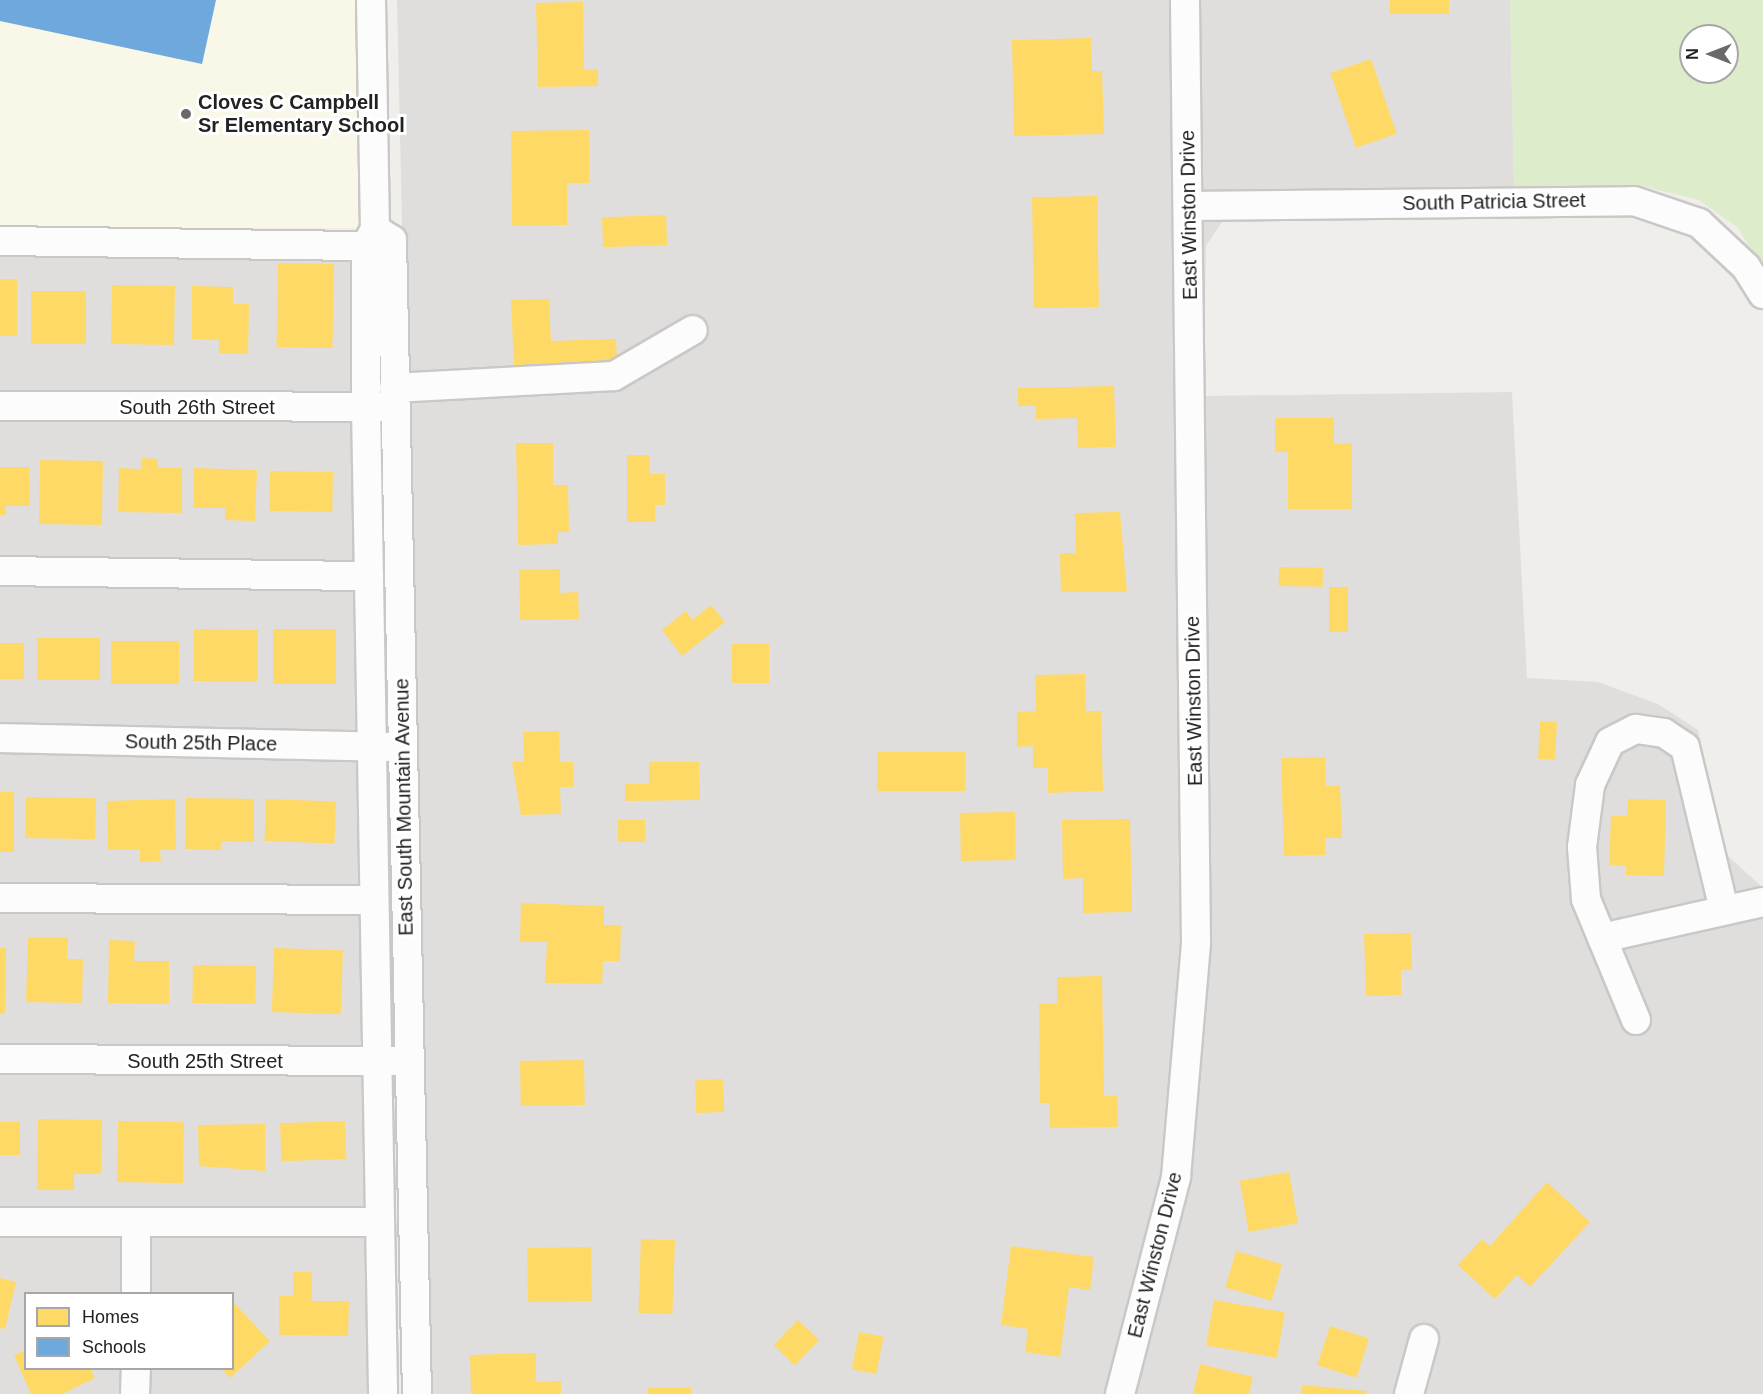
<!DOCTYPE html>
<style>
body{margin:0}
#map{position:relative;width:1763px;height:1394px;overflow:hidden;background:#f0eeeb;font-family:Arial,sans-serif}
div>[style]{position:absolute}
.residential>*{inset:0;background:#dfdedc}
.education>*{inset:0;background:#f8f7e8;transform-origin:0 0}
.grass>*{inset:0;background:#ddeccb}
.homes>*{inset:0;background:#ffd966;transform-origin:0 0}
.schools>*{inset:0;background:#6fa8dc}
.roads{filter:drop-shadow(2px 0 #c9c8c7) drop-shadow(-2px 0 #c9c8c7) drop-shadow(0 2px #c9c8c7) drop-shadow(0 -2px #c9c8c7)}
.minor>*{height:28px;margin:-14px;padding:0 14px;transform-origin:14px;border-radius:14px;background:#fdfcfc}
.dots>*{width:16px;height:16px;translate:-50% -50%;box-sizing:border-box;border:3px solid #fff;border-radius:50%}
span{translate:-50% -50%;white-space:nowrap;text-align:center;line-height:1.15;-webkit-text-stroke:6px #fff;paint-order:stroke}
.poi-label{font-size:20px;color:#222;font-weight:700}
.left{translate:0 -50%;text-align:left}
.street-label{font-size:20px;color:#222}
.legend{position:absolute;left:24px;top:1292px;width:210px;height:78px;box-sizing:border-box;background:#fff;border:2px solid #a7a7a7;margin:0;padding:8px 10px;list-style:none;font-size:18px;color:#222}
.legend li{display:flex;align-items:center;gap:12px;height:30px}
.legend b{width:30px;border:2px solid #a7a7a7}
.north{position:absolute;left:1679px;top:24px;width:60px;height:60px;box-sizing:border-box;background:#fff;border:2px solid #a7a7a7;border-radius:50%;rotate:270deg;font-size:16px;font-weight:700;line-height:24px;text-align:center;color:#222}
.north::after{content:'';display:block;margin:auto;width:21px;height:27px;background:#6a6968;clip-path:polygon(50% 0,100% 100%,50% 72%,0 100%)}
</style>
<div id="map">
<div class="residential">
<div style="clip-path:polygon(397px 0,1510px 0,1514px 187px,1240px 195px,1206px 246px,1203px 396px,1512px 392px,1527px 678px,1598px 682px,1658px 704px,1698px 730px,1726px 854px,1763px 888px,1763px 1394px,428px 1394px)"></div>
<div style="clip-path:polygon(evenodd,0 252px,355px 258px,375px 1394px,0 1394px,0 252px,26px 1294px,232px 1294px,232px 1368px,26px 1368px,26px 1294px)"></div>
</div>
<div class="education">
<div style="left:0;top:0;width:371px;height:228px"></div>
</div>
<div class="grass">
<div style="clip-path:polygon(evenodd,1510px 0,1763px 0,1763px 268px,1737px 227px,1699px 200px,1638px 185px,1514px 187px,1510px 0,1691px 36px,1727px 36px,1727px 72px,1691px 72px,1691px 36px)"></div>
</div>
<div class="homes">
<div style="left:1390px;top:0;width:59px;height:14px"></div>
<div style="clip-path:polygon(583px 2px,584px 70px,598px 69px,598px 86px,538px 87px,536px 3px)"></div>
<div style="clip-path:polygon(1091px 38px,1092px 71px,1102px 71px,1104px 134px,1014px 136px,1012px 40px)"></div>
<div style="left:1371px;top:59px;width:79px;height:43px;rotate:71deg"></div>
<div style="clip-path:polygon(589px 130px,589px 183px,567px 183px,567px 225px,512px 226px,511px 131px)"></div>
<div style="left:1097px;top:196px;width:111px;height:65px;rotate:89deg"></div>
<div style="left:666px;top:215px;width:30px;height:64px;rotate:88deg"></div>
<div style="left:278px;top:263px;width:56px;height:84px;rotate:1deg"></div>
<div style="left:0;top:279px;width:17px;height:57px"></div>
<div style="left:112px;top:285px;width:63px;height:59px;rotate:1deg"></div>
<div style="clip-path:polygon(192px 286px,233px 287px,233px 304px,249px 304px,248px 354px,219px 353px,219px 340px,192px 339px)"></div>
<div style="left:31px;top:291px;width:55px;height:53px"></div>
<div style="clip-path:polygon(549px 299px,551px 341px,616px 339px,617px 364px,514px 368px,511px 300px)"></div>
<div style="clip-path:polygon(1114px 386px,1116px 447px,1078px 448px,1077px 418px,1036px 419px,1036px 406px,1018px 406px,1018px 388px)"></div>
<div style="clip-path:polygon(1275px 418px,1334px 418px,1334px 444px,1352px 443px,1352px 509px,1288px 509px,1288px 452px,1275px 452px)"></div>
<div style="clip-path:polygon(516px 443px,553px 443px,553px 485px,568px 485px,569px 532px,558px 532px,558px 544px,518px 545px)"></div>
<div style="clip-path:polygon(627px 455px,649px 455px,650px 474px,665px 474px,665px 505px,655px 505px,655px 522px,627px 522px)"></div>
<div style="clip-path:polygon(142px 458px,158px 459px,158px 468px,182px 468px,182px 513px,118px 512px,119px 468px,141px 469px)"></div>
<div style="left:40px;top:460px;width:63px;height:64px;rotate:1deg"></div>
<div style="clip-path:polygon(0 467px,29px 467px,30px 506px,6px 506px,6px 515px,0 515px)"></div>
<div style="clip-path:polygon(194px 468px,257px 470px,255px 521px,225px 520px,225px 508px,193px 508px)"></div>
<div style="left:270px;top:471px;width:63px;height:40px;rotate:1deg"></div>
<div style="clip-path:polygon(1120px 512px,1127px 592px,1061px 592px,1060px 553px,1076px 553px,1075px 513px)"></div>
<div style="left:1279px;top:567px;width:44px;height:19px;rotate:1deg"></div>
<div style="clip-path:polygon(560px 569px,560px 593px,578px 592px,579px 619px,520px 620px,519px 570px)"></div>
<div style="left:1329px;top:587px;width:19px;height:45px"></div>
<div style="clip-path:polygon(711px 605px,725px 622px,682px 656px,662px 630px,686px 611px,692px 620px)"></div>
<div style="left:194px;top:629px;width:64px;height:52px;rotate:1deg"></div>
<div style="left:273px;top:629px;width:63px;height:55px"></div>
<div style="left:37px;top:638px;width:63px;height:42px"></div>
<div style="left:111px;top:641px;width:68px;height:43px"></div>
<div style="left:0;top:643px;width:24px;height:36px"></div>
<div style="left:732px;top:644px;width:37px;height:39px"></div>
<div style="clip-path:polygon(1085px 674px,1086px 711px,1101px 711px,1103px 791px,1048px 793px,1048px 768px,1033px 768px,1033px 746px,1017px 747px,1017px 712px,1036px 711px,1035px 675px)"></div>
<div style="left:1540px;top:721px;width:17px;height:38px;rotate:3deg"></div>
<div style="clip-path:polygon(559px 731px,560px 762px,573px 762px,574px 787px,560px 787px,561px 814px,521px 815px,512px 762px,524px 762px,523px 732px)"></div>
<div style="left:965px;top:752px;width:39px;height:88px;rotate:90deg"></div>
<div style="clip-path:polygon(1325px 757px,1326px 786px,1340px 786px,1342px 838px,1325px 838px,1325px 855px,1284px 856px,1281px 758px)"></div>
<div style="clip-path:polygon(649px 762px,699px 762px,700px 800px,625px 801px,625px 784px,649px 784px)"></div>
<div style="left:0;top:792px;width:14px;height:60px"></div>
<div style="left:26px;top:797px;width:70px;height:41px;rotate:1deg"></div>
<div style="clip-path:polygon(186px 798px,254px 799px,254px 842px,221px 841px,221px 850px,185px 849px)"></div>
<div style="clip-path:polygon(175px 799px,176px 849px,160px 850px,161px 861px,140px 862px,140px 849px,108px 850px,107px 801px)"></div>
<div style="left:266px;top:799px;width:70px;height:42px;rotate:2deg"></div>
<div style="clip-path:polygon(1628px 799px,1666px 800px,1664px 876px,1626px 875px,1626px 866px,1609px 865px,1611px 816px,1627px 816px)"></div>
<div style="left:1015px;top:812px;width:48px;height:55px;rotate:89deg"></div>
<div style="clip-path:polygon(1130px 819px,1132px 912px,1083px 913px,1083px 878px,1063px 879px,1062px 820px)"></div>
<div style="left:618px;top:820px;width:27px;height:22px"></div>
<div style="clip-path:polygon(521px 903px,604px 906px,604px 925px,621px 925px,620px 961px,603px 961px,602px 984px,545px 983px,547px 942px,520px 942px)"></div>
<div style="clip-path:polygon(1411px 933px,1412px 970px,1401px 970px,1401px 995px,1366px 996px,1364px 934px)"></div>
<div style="clip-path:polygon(28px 937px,68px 938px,67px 959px,83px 959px,82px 1003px,26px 1002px)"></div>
<div style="clip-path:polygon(109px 940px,135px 941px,134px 961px,169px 961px,169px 1004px,108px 1003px)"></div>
<div style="clip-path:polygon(0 948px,6px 948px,5px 1014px,0 1014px)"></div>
<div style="left:274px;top:948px;width:69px;height:64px;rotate:2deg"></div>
<div style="left:193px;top:965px;width:63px;height:38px;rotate:1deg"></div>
<div style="clip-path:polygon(1102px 976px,1104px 1096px,1117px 1095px,1118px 1127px,1050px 1128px,1049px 1103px,1040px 1103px,1039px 1004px,1057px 1004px,1057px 977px)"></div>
<div style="left:584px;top:1060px;width:45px;height:64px;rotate:89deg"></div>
<div style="left:723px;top:1079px;width:33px;height:28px;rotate:88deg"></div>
<div style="clip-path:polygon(38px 1119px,102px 1120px,101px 1174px,74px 1174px,74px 1190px,37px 1190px)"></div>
<div style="left:118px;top:1121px;width:66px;height:61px;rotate:1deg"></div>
<div style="left:345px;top:1121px;width:38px;height:65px;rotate:88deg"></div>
<div style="left:0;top:1122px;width:20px;height:33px"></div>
<div style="clip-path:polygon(265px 1124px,265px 1171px,199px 1166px,198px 1125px)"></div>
<div style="left:1289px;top:1172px;width:52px;height:50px;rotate:80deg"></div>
<div style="clip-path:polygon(1547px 1182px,1590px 1222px,1530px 1287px,1517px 1275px,1495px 1299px,1458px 1265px,1482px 1239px,1490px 1246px)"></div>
<div style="left:641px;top:1239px;width:34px;height:74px;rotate:2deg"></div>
<div style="clip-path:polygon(1011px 1246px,1094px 1257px,1090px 1290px,1069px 1287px,1060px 1357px,1025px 1352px,1028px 1329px,1001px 1325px)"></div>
<div style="left:591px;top:1247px;width:54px;height:64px;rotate:89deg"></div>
<div style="left:1236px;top:1251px;width:48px;height:38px;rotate:16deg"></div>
<div style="clip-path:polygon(293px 1272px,312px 1272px,312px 1301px,349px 1301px,348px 1336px,279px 1335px,279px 1296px,293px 1296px)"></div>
<div style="clip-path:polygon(0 1278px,16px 1282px,5px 1329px,0 1328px)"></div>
<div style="left:1214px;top:1300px;width:72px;height:46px;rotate:10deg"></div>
<div style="clip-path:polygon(232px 1301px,270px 1341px,230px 1378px,221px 1368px,232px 1368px)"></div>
<div style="left:798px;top:1320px;width:29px;height:35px;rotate:44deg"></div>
<div style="left:1330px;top:1326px;width:41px;height:41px;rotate:18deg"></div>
<div style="left:859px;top:1332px;width:25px;height:38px;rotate:11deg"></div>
<div style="clip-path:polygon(26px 1350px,26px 1368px,90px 1368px,95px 1378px,62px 1394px,31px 1394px,14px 1355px)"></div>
<div style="clip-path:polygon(536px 1353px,536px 1382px,561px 1381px,561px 1394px,471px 1394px,470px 1355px)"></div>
<div style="clip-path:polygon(1200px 1364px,1253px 1377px,1249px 1394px,1193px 1394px)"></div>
<div style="clip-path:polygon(1302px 1385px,1367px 1391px,1366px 1394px,1301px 1394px)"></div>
<div style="left:648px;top:1388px;width:43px;height:6px"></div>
</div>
<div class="schools">
<div style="clip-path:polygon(0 0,216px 0,202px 64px,0 21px)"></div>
</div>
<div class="roads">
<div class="minor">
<div style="left:371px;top:0;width:229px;rotate:89deg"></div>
<div style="left:375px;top:229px;width:19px;rotate:118deg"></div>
<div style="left:366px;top:246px;width:161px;rotate:90deg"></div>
<div style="left:366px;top:407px;width:987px;rotate:89.01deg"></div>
<div style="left:1189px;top:206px;width:445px;rotate:-0.6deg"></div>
<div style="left:1634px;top:201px;width:69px;rotate:18.7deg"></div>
<div style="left:1699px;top:223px;width:64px;rotate:43.1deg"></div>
<div style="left:1746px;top:267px;width:32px;rotate:58deg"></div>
<div style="left:375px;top:229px;width:20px;rotate:33deg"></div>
<div style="left:392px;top:240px;width:1154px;rotate:88.76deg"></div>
<div style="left:0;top:241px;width:366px;rotate:0.8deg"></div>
<div style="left:394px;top:388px;width:220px;rotate:-3.1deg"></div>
<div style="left:614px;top:376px;width:91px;rotate:-30.2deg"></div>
<div style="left:0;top:406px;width:385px;rotate:0.1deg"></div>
<div style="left:0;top:571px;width:369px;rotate:0.8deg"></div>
<div style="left:0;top:738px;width:389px;rotate:1.3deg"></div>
<div style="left:0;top:898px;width:374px;rotate:0.3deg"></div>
<div style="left:1602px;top:938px;width:165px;rotate:-12.6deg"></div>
<div style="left:1636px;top:1020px;width:131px;rotate:-112.5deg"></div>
<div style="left:1586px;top:899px;width:52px;rotate:-94.4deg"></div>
<div style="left:1582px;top:847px;width:63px;rotate:-82.6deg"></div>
<div style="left:1590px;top:785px;width:47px;rotate:-65.1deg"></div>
<div style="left:1610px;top:742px;width:29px;rotate:-27deg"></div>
<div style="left:1636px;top:729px;width:28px;rotate:8deg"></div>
<div style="left:1664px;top:733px;width:25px;rotate:34deg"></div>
<div style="left:1685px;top:747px;width:168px;rotate:76.5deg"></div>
<div style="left:0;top:1059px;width:396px;rotate:0.3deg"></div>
<div style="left:0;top:1222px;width:380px"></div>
<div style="left:136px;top:1294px;width:70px;rotate:-90deg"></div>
<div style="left:135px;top:1394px;width:26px;rotate:-88deg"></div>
<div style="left:1120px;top:1394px;width:224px;rotate:-75.5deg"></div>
<div style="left:1176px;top:1177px;width:235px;rotate:-85.1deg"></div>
<div style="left:1196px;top:943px;width:943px;rotate:-90.67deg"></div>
<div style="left:1409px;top:1394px;width:57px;rotate:-74.7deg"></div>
</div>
</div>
<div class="dots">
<div style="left:186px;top:114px;background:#6a6968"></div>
</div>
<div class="poi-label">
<span class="left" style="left:198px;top:114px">Cloves C Campbell<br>Sr Elementary School</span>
</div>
<div class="street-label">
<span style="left:1494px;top:202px;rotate:-1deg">South Patricia Street</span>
<span style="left:1189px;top:215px;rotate:-91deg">East Winston Drive</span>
<span style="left:197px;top:407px">South 26th Street</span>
<span style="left:1194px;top:701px;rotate:-91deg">East Winston Drive</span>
<span style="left:201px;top:743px;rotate:1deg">South 25th Place</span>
<span style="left:404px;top:807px;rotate:-91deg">East South Mountain Avenue</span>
<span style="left:205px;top:1061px">South 25th Street</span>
<span style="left:1155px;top:1255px;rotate:-76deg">East Winston Drive</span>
</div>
<ul class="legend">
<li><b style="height:16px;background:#ffd966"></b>Homes</li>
<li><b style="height:16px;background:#6fa8dc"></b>Schools</li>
</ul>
<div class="north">N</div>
</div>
